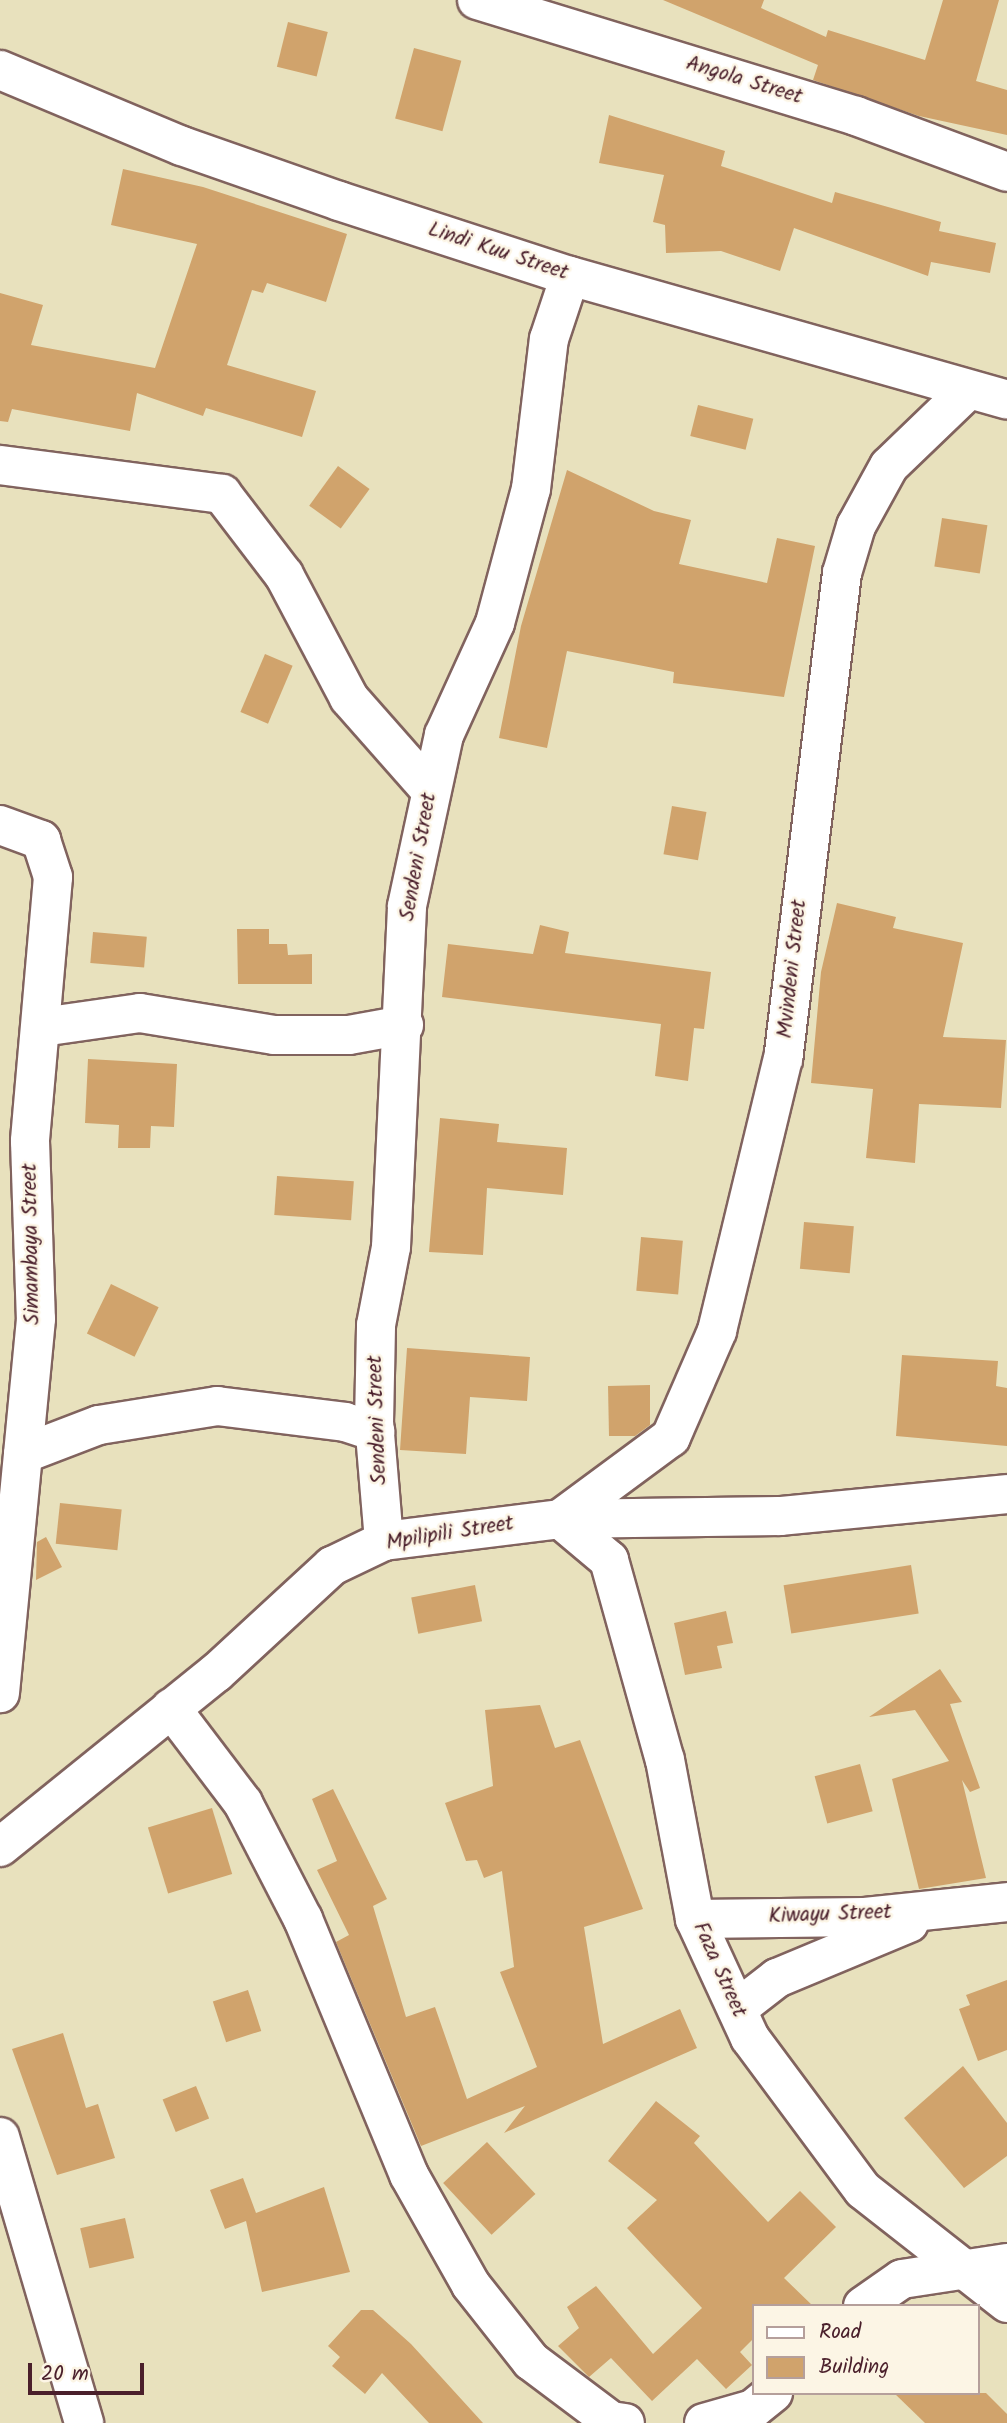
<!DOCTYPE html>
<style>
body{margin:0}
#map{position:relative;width:1007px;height:2423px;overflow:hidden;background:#e8e1bd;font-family:Kalam,sans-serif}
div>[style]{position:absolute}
.building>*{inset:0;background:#d0a36c;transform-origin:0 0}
.roads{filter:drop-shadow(2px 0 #81635e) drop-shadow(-2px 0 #81635e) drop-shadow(0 2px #81635e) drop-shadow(0 -2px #81635e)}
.street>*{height:38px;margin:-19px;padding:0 19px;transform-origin:19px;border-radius:19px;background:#fff}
span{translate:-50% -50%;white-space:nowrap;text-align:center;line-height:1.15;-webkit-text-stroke:5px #fcf5e5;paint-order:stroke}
.street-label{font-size:21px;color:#4a1f2b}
.legend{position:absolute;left:752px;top:2304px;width:228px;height:91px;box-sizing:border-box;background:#fcf5e5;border:2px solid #b59f9b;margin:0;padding:9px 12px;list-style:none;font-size:21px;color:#4a1f2b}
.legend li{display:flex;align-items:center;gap:14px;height:35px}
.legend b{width:35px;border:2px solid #b59f9b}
.scale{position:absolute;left:28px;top:2363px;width:116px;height:32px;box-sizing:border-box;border:4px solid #4a1f2b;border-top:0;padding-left:9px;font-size:21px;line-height:24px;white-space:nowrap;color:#4a1f2b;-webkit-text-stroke:5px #fcf5e5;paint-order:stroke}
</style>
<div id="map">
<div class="building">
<div style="clip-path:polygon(663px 0,764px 0,761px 8px,826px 37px,828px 30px,925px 60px,943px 0,999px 0,976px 81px,1007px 90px,1007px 135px,919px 116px,813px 80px,818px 65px)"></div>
<div style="left:288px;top:22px;width:41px;height:46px;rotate:14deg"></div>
<div style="left:414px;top:48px;width:49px;height:73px;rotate:15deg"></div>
<div style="clip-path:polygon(609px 115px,725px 151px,721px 166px,832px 203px,835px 192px,941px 222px,939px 231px,996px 243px,990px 273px,931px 262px,928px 276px,794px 228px,780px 271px,721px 251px,666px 253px,665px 225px,653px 222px,664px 175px,599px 163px)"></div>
<div style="clip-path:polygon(123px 169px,203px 187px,347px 234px,326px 302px,267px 283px,263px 293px,252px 290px,227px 365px,316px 391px,302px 437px,206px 408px,203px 416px,137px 393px,130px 431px,12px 409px,8px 422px,0 421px,0 293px,43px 305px,31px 345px,155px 368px,197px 244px,111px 225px)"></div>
<div style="left:698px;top:405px;width:57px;height:32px;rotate:14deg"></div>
<div style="left:338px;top:466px;width:39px;height:49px;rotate:36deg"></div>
<div style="clip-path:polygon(567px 470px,654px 511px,691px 520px,679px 564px,767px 583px,777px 538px,815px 546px,784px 697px,673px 683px,674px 672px,567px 651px,547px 748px,499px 738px,521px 626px)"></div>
<div style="left:942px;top:518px;width:46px;height:49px;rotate:9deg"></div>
<div style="left:265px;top:654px;width:30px;height:63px;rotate:23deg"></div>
<div style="left:672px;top:806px;width:35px;height:49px;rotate:10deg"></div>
<div style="clip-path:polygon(837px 903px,896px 917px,893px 928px,963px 943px,943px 1037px,1006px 1040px,1001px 1108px,919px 1104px,915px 1163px,866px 1158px,873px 1089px,811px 1083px,821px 972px)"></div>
<div style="clip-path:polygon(540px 925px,569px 932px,565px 953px,711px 972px,704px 1029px,694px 1028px,688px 1081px,655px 1076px,661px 1024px,442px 997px,448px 944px,533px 954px)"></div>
<div style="clip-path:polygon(237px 929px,269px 929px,269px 944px,287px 944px,288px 955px,312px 954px,312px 984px,238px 984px)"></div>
<div style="left:93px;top:932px;width:54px;height:31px;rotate:5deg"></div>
<div style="clip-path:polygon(88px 1059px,177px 1064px,174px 1127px,151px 1126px,150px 1148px,118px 1148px,119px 1125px,85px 1123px)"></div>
<div style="clip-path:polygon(440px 1118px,499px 1124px,497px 1142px,567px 1148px,563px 1195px,487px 1188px,483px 1255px,429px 1252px)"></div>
<div style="left:277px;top:1176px;width:77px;height:39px;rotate:4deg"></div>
<div style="left:804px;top:1222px;width:50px;height:47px;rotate:5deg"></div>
<div style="left:641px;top:1237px;width:42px;height:54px;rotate:5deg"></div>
<div style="left:111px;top:1284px;width:53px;height:55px;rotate:26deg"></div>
<div style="clip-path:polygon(407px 1348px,530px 1357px,527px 1401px,470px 1397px,466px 1454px,400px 1450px)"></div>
<div style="clip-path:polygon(902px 1355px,998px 1361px,996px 1386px,1007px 1388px,1007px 1446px,896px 1436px)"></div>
<div style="clip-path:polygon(650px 1385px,650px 1425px,635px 1436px,609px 1436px,608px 1386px)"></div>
<div style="left:60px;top:1503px;width:62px;height:41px;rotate:6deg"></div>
<div style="clip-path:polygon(46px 1537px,62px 1567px,36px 1580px,37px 1542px)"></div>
<div style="left:911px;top:1565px;width:49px;height:129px;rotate:81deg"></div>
<div style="left:475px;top:1585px;width:37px;height:65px;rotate:79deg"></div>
<div style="clip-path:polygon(726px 1611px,733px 1643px,717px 1646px,722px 1668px,685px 1675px,674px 1623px)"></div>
<div style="clip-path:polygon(940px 1669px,962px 1702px,950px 1704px,980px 1788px,970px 1792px,962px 1780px,986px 1878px,919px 1889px,892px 1779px,949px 1761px,915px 1710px,869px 1717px)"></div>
<div style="clip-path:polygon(540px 1705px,555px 1748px,580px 1740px,643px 1909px,584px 1927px,603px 2044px,680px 2009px,697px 2048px,504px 2133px,525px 2106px,421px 2146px,336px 1942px,349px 1935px,317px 1870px,337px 1861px,312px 1799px,333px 1789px,387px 1899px,373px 1906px,406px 2017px,435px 2007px,467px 2099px,537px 2067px,500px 1972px,514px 1967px,502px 1871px,484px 1878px,477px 1860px,466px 1861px,445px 1803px,493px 1786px,485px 1710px)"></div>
<div style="left:860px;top:1764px;width:49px;height:47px;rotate:75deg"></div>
<div style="left:212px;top:1808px;width:69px;height:67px;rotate:73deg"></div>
<div style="clip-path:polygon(1007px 1980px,1007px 2050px,978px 2061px,959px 2009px,970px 2005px,966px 1995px)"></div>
<div style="left:248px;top:1990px;width:43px;height:37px;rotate:72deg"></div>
<div style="clip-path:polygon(63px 2033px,86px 2108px,98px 2104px,115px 2158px,57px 2175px,12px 2049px)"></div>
<div style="clip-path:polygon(963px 2066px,1007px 2123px,1007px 2156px,964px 2188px,904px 2118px)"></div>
<div style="left:196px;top:2086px;width:35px;height:36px;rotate:68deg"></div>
<div style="clip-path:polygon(656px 2101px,700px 2136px,694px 2143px,768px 2222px,800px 2191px,836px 2227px,784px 2278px,813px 2306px,753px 2306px,753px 2339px,740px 2352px,752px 2365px,726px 2389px,697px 2359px,652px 2401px,611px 2358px,589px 2377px,558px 2346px,579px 2328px,567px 2307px,596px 2286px,653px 2354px,702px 2308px,627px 2228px,657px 2200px,608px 2161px)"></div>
<div style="left:487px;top:2142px;width:71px;height:60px;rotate:47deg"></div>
<div style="clip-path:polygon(243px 2178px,256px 2213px,324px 2187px,350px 2272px,262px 2292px,246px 2221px,225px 2229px,210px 2190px)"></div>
<div style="left:125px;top:2218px;width:41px;height:46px;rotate:77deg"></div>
<div style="clip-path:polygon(361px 2310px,373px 2310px,411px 2344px,483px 2423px,429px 2423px,382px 2373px,365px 2394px,332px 2366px,340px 2357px,328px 2346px)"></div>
<div style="clip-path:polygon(894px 2393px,986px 2393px,1007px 2414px,1007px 2423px,925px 2423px)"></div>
</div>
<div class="roads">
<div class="street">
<div style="left:477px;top:0;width:396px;rotate:17deg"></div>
<div style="left:856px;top:116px;width:161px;rotate:20.3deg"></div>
<div style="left:0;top:70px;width:197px;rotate:22.7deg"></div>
<div style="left:182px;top:146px;width:166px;rotate:19.3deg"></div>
<div style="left:339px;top:201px;width:243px;rotate:18deg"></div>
<div style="left:570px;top:276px;width:454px;rotate:15.8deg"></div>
<div style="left:967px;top:391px;width:108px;rotate:136.1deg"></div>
<div style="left:889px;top:466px;width:68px;rotate:118.8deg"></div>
<div style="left:856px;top:526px;width:49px;rotate:106.6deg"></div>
<div style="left:842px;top:573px;width:489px;rotate:96.9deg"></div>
<div style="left:783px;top:1058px;width:281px;rotate:103.6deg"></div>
<div style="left:717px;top:1331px;width:116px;rotate:113.5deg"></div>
<div style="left:671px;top:1437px;width:138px;rotate:143.5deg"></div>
<div style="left:560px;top:1519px;width:64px;rotate:39.9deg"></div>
<div style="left:609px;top:1560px;width:208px;rotate:74.4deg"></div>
<div style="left:665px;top:1760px;width:162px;rotate:79.3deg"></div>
<div style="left:695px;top:1919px;width:131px;rotate:65.2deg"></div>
<div style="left:750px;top:2038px;width:189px;rotate:53.4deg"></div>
<div style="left:863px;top:2190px;width:183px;rotate:38.1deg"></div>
<div style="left:0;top:465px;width:224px;rotate:7.4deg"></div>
<div style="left:222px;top:494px;width:102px;rotate:52.6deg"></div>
<div style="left:284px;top:575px;width:139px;rotate:62.1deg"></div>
<div style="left:349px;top:698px;width:123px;rotate:48.6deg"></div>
<div style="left:0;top:825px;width:44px;rotate:20.1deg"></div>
<div style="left:41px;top:840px;width:39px;rotate:72deg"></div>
<div style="left:53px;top:877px;width:265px;rotate:95deg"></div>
<div style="left:30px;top:1141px;width:178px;rotate:88.1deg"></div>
<div style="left:36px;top:1319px;width:376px;rotate:95.5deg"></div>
<div style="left:42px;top:1027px;width:99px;rotate:-8.1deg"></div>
<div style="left:140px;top:1013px;width:136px;rotate:9.3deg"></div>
<div style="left:274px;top:1035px;width:75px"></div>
<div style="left:349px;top:1035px;width:56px;rotate:-10.3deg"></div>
<div style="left:23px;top:1454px;width:81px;rotate:-20.9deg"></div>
<div style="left:99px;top:1425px;width:120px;rotate:-9.1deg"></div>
<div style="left:217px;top:1406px;width:129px;rotate:7.1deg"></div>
<div style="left:345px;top:1422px;width:32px;rotate:18deg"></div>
<div style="left:384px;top:1541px;width:118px;rotate:-94.8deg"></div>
<div style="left:374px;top:1423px;width:98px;rotate:-88.8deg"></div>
<div style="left:376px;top:1325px;width:79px;rotate:-79.1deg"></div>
<div style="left:391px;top:1247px;width:341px;rotate:-87.3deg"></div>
<div style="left:407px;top:906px;width:175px;rotate:-77.8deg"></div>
<div style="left:444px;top:735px;width:123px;rotate:-65.5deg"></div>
<div style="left:495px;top:623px;width:139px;rotate:-75deg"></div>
<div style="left:531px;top:489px;width:151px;rotate:-83.2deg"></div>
<div style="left:549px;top:339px;width:66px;rotate:-71.6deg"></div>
<div style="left:171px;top:1708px;width:119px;rotate:52.8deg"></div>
<div style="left:243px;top:1803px;width:131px;rotate:62.7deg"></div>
<div style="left:303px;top:1919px;width:277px;rotate:67.5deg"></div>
<div style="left:409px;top:2175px;width:126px;rotate:60.6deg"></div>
<div style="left:471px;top:2285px;width:97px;rotate:51.7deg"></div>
<div style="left:531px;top:2361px;width:100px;rotate:36.9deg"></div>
<div style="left:611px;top:2421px;width:14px;rotate:8deg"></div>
<div style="left:0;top:1847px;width:277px;rotate:-38.9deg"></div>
<div style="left:216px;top:1673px;width:158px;rotate:-42.7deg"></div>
<div style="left:332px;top:1566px;width:58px;rotate:-25.7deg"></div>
<div style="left:384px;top:1541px;width:177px;rotate:-7.1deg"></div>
<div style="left:560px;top:1519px;width:220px;rotate:-0.8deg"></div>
<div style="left:780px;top:1516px;width:228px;rotate:-5.5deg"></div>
<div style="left:695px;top:1919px;width:170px;rotate:-0.7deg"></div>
<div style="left:865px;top:1917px;width:143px;rotate:-6deg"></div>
<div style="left:737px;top:2009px;width:51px;rotate:-37.8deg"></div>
<div style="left:777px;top:1978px;width:143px;rotate:-22.6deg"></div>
<div style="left:0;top:2137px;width:298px;rotate:73.6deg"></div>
<div style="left:863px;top:2306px;width:47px;rotate:-34.7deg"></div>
<div style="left:902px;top:2279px;width:106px;rotate:-8.7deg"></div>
<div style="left:704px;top:2423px;width:51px;rotate:-15.9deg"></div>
<div style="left:753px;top:2409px;width:26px;rotate:-39deg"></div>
</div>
</div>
<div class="street-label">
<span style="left:744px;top:81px;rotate:17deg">Angola Street</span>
<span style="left:498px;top:252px;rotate:18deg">Lindi Kuu Street</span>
<span style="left:419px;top:857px;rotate:-80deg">Sendeni Street</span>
<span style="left:793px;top:969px;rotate:-84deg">Mvindeni Street</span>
<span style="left:32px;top:1244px;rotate:-91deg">Simambaya Street</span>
<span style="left:378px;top:1420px;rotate:-92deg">Sendeni Street</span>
<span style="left:450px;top:1534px;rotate:-9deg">Mpilipili Street</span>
<span style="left:830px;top:1915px;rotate:-2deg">Kiwayu Street</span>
<span style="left:719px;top:1970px;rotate:66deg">Faza Street</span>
</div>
<ul class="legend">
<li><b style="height:9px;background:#fff"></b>Road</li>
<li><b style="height:19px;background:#d0a36c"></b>Building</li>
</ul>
<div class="scale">20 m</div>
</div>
